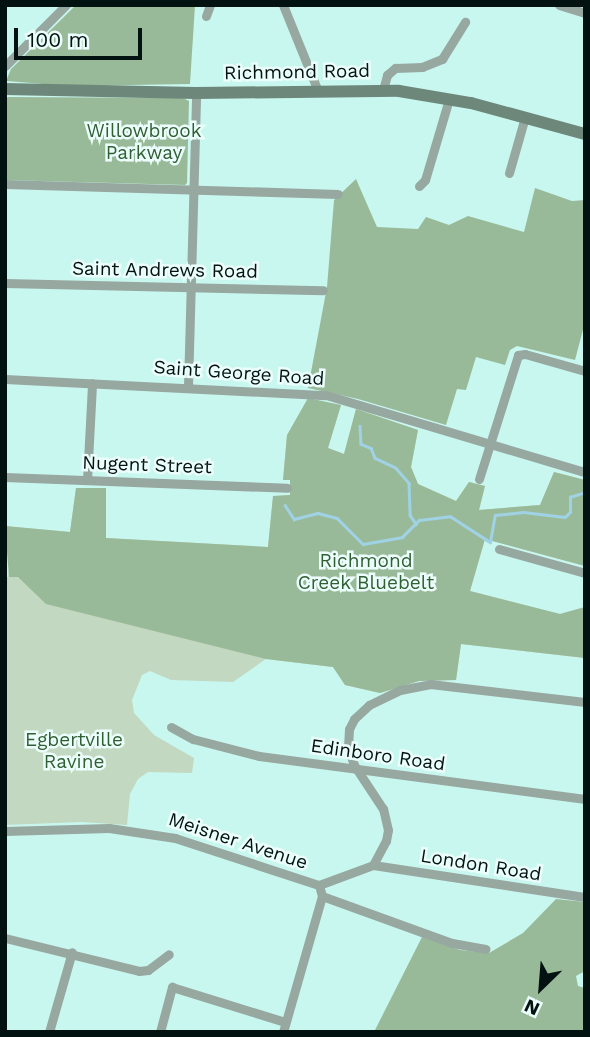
<!DOCTYPE html>
<style>
body{margin:0}
#map{position:relative;width:590px;height:1037px;overflow:hidden;background:#c8f7f0;font-family:"Work Sans",sans-serif}
div>[style]{position:absolute}
.green>*{inset:0;background:#c2d8c1}
.forest>*{inset:0;background:#99ba99}
.stream>*{height:2.5px;margin:-1.25px;padding:0 1.25px;transform-origin:1.25px;border-radius:1.25px;background:#a0d2e6}
.street>*{height:9px;margin:-4.5px;padding:0 4.5px;transform-origin:4.5px;border-radius:4.5px;background:#97a8a0}
.secondary>*{height:12px;margin:-6px;padding:0 6px;transform-origin:6px;border-radius:6px;background:#6e877b}
span{translate:-50% -50%;white-space:nowrap;text-align:center;line-height:1.15;-webkit-text-stroke:5px #ecfefb;paint-order:stroke}
.street-label{font-size:19px;color:#021210}
.park-label{font-size:19px;color:#305f32}
.frame{position:absolute;inset:0;border:7px solid #021210;pointer-events:none}
.north{position:absolute;left:506px;top:953px;width:70px;height:70px;-webkit-text-stroke:5px #ecfefb;paint-order:stroke;rotate:205deg;font-size:19px;font-weight:700;line-height:28px;text-align:center;color:#021210}
.north::after{content:'';display:block;margin:auto;width:24px;height:32px;background:#021210;clip-path:polygon(50% 0,100% 100%,50% 72%,0 100%)}
.scale{position:absolute;left:14px;top:28px;width:128px;height:32px;box-sizing:border-box;border:4px solid #021210;border-top:0;padding-left:9px;font-size:21px;line-height:24px;white-space:nowrap;color:#021210;-webkit-text-stroke:5px #ecfefb;paint-order:stroke}
</style>
<div id="map">
<div class="green">
<div style="clip-path:polygon(341px 405px,328px 448px,344px 454px,356px 409px,418px 430px,411px 467px,418px 484px,456px 501px,469px 482px,485px 486px,479px 510px,540px 505px,554px 472px,585px 480px,585px 566px,485px 539px,470px 591px,560px 614px,585px 607px,585px 658px,461px 644px,456px 680px,419px 681px,380px 693px,345px 685px,333px 667px,266px 659px,233px 682px,171px 680px,150px 671px,142px 675px,132px 700px,134px 713px,154px 735px,194px 758px,192px 773px,148px 772px,138px 779px,130px 794px,127px 825px,81px 822px,5px 825px,5px 577px,8px 577px,9px 569px,5px 526px,70px 532px,76px 488px,106px 488px,106px 538px,268px 547px,273px 496px,290px 495px,290px 480px,283px 480px,287px 435px)"></div>
</div>
<div class="forest">
<div style="clip-path:polygon(76px 5px,195px 5px,190px 84px,69px 86px,6px 81px,11px 69px)"></div>
<div style="clip-path:polygon(8px 97px,183px 98px,189px 101px,187px 183px,185px 185px,5px 180px,5px 99px)"></div>
<div style="clip-path:polygon(356px 179px,377px 227px,418px 229px,426px 217px,449px 225px,468px 216px,524px 232px,535px 188px,572px 201px,585px 200px,585px 322px,575px 360px,517px 346px,510px 350px,505px 365px,476px 357px,466px 390px,457px 389px,446px 425px,358px 399px,308px 388px,327px 287px,334px 200px)"></div>
<div style="clip-path:polygon(308px 398px,341px 405px,328px 448px,344px 454px,356px 409px,418px 430px,411px 467px,418px 484px,456px 501px,469px 482px,485px 486px,479px 510px,540px 505px,554px 472px,585px 480px,585px 566px,485px 539px,470px 591px,560px 614px,585px 607px,585px 658px,461px 644px,456px 680px,419px 681px,380px 693px,345px 685px,333px 667px,266px 659px,46px 604px,18px 577px,9px 577px,5px 526px,70px 532px,76px 488px,106px 488px,106px 538px,268px 547px,273px 496px,290px 495px,290px 480px,283px 480px,287px 435px)"></div>
<div style="clip-path:polygon(556px 899px,585px 902px,585px 971px,576px 976px,578px 986px,585px 988px,585px 1032px,374px 1032px,422px 937px,460px 950px,489px 953px,523px 933px)"></div>
</div>
<div class="stream">
<div style="left:360px;top:426px;width:18px;rotate:87deg"></div>
<div style="left:361px;top:444px;width:11px;rotate:22deg"></div>
<div style="left:371px;top:448px;width:11px;rotate:68deg"></div>
<div style="left:375px;top:458px;width:23px;rotate:25deg"></div>
<div style="left:396px;top:468px;width:20px;rotate:49deg"></div>
<div style="left:409px;top:483px;width:32px;rotate:88deg"></div>
<div style="left:410px;top:515px;width:11px;rotate:56deg"></div>
<div style="left:285px;top:505px;width:17px;rotate:57deg"></div>
<div style="left:294px;top:519px;width:25px;rotate:-14deg"></div>
<div style="left:318px;top:513px;width:20px;rotate:15deg"></div>
<div style="left:337px;top:518px;width:37px;rotate:45deg"></div>
<div style="left:363px;top:544px;width:40px;rotate:-10deg"></div>
<div style="left:402px;top:537px;width:24px;rotate:-45deg"></div>
<div style="left:419px;top:520px;width:31px;rotate:-7deg"></div>
<div style="left:450px;top:516px;width:48px;rotate:33deg"></div>
<div style="left:490px;top:542px;width:27px;rotate:-80deg"></div>
<div style="left:495px;top:515px;width:28px;rotate:-6deg"></div>
<div style="left:523px;top:512px;width:42px;rotate:6.8deg"></div>
<div style="left:565px;top:517px;width:7px;rotate:-45deg"></div>
<div style="left:570px;top:512px;width:15px;rotate:-90deg"></div>
<div style="left:570px;top:497px;width:16px;rotate:-18deg"></div>
</div>
<div class="street">
<div style="left:283px;top:5px;width:93px;rotate:67.9deg"></div>
<div style="left:559px;top:5px;width:27px;rotate:17deg"></div>
<div style="left:206px;top:16px;width:12px;rotate:-70deg"></div>
<div style="left:5px;top:66px;width:86px;rotate:-45deg"></div>
<div style="left:383px;top:90px;width:16px;rotate:-75deg"></div>
<div style="left:387px;top:75px;width:11px;rotate:-41deg"></div>
<div style="left:395px;top:68px;width:27px;rotate:-2deg"></div>
<div style="left:422px;top:67px;width:22px;rotate:-22deg"></div>
<div style="left:442px;top:59px;width:44px;rotate:-58.1deg"></div>
<div style="left:509px;top:173px;width:58px;rotate:-74.1deg"></div>
<div style="left:5px;top:184px;width:333px;rotate:1.7deg"></div>
<div style="left:419px;top:186px;width:8px;rotate:-45deg"></div>
<div style="left:425px;top:180px;width:84px;rotate:-73.5deg"></div>
<div style="left:5px;top:283px;width:318px;rotate:1.3deg"></div>
<div style="left:5px;top:379px;width:321px;rotate:2.9deg"></div>
<div style="left:326px;top:395px;width:270px;rotate:16.6deg"></div>
<div style="left:188px;top:386px;width:293px;rotate:-88.4deg"></div>
<div style="left:5px;top:477px;width:282px;rotate:2.2deg"></div>
<div style="left:479px;top:479px;width:130px;rotate:-72.5deg"></div>
<div style="left:518px;top:355px;width:7px;rotate:-8deg"></div>
<div style="left:525px;top:354px;width:62px;rotate:15.8deg"></div>
<div style="left:87px;top:480px;width:97px;rotate:-87deg"></div>
<div style="left:499px;top:549px;width:89px;rotate:15.6deg"></div>
<div style="left:171px;top:727px;width:25px;rotate:29deg"></div>
<div style="left:193px;top:739px;width:68px;rotate:14.4deg"></div>
<div style="left:259px;top:756px;width:329px;rotate:7.5deg"></div>
<div style="left:5px;top:831px;width:104px;rotate:-1.7deg"></div>
<div style="left:109px;top:828px;width:67px;rotate:8.6deg"></div>
<div style="left:175px;top:838px;width:151px;rotate:18.1deg"></div>
<div style="left:319px;top:885px;width:11px;rotate:75deg"></div>
<div style="left:322px;top:896px;width:138px;rotate:19.9deg"></div>
<div style="left:452px;top:943px;width:34px;rotate:10deg"></div>
<div style="left:373px;top:865px;width:214px;rotate:8.6deg"></div>
<div style="left:319px;top:885px;width:58px;rotate:-20.3deg"></div>
<div style="left:373px;top:865px;width:27px;rotate:-62deg"></div>
<div style="left:386px;top:841px;width:11px;rotate:-80deg"></div>
<div style="left:388px;top:830px;width:22px;rotate:-103deg"></div>
<div style="left:383px;top:809px;width:53px;rotate:-123.4deg"></div>
<div style="left:354px;top:765px;width:18px;rotate:-109deg"></div>
<div style="left:348px;top:748px;width:19px;rotate:-87deg"></div>
<div style="left:349px;top:729px;width:11px;rotate:-63deg"></div>
<div style="left:354px;top:719px;width:21px;rotate:-43deg"></div>
<div style="left:369px;top:705px;width:34px;rotate:-26deg"></div>
<div style="left:400px;top:690px;width:31px;rotate:-11deg"></div>
<div style="left:430px;top:684px;width:156px;rotate:6.6deg"></div>
<div style="left:5px;top:938px;width:138px;rotate:13.8deg"></div>
<div style="left:139px;top:971px;width:9px;rotate:-6deg"></div>
<div style="left:148px;top:970px;width:26px;rotate:-37deg"></div>
<div style="left:49px;top:1032px;width:83px;rotate:-74deg"></div>
<div style="left:160px;top:1032px;width:47px;rotate:-75.1deg"></div>
<div style="left:172px;top:987px;width:118px;rotate:17.2deg"></div>
<div style="left:283px;top:1032px;width:141px;rotate:-74deg"></div>
</div>
<div class="secondary">
<div style="left:5px;top:89px;width:191px;rotate:1.2deg"></div>
<div style="left:196px;top:93px;width:203px;rotate:-0.6deg"></div>
<div style="left:399px;top:91px;width:73px;rotate:9.5deg"></div>
<div style="left:471px;top:103px;width:118px;rotate:15.2deg"></div>
</div>
<div class="street-label">
<span style="left:297px;top:72px;rotate:-1deg">Richmond Road</span>
<span style="left:165px;top:270px;rotate:1deg">Saint Andrews Road</span>
<span style="left:239px;top:373px;rotate:4deg">Saint George Road</span>
<span style="left:147px;top:465px;rotate:2deg">Nugent Street</span>
<span style="left:378px;top:755px;rotate:8deg">Edinboro Road</span>
<span style="left:238px;top:841px;rotate:18deg">Meisner Avenue</span>
<span style="left:481px;top:865px;rotate:9deg">London Road</span>
</div>
<div class="park-label">
<span style="left:144px;top:142px">Willowbrook<br>Parkway</span>
<span style="left:366px;top:572px">Richmond<br>Creek Bluebelt</span>
<span style="left:74px;top:751px">Egbertville<br>Ravine</span>
</div>
<div class="frame"></div>
<div class="north">N</div>
<div class="scale">100 m</div>
</div>
